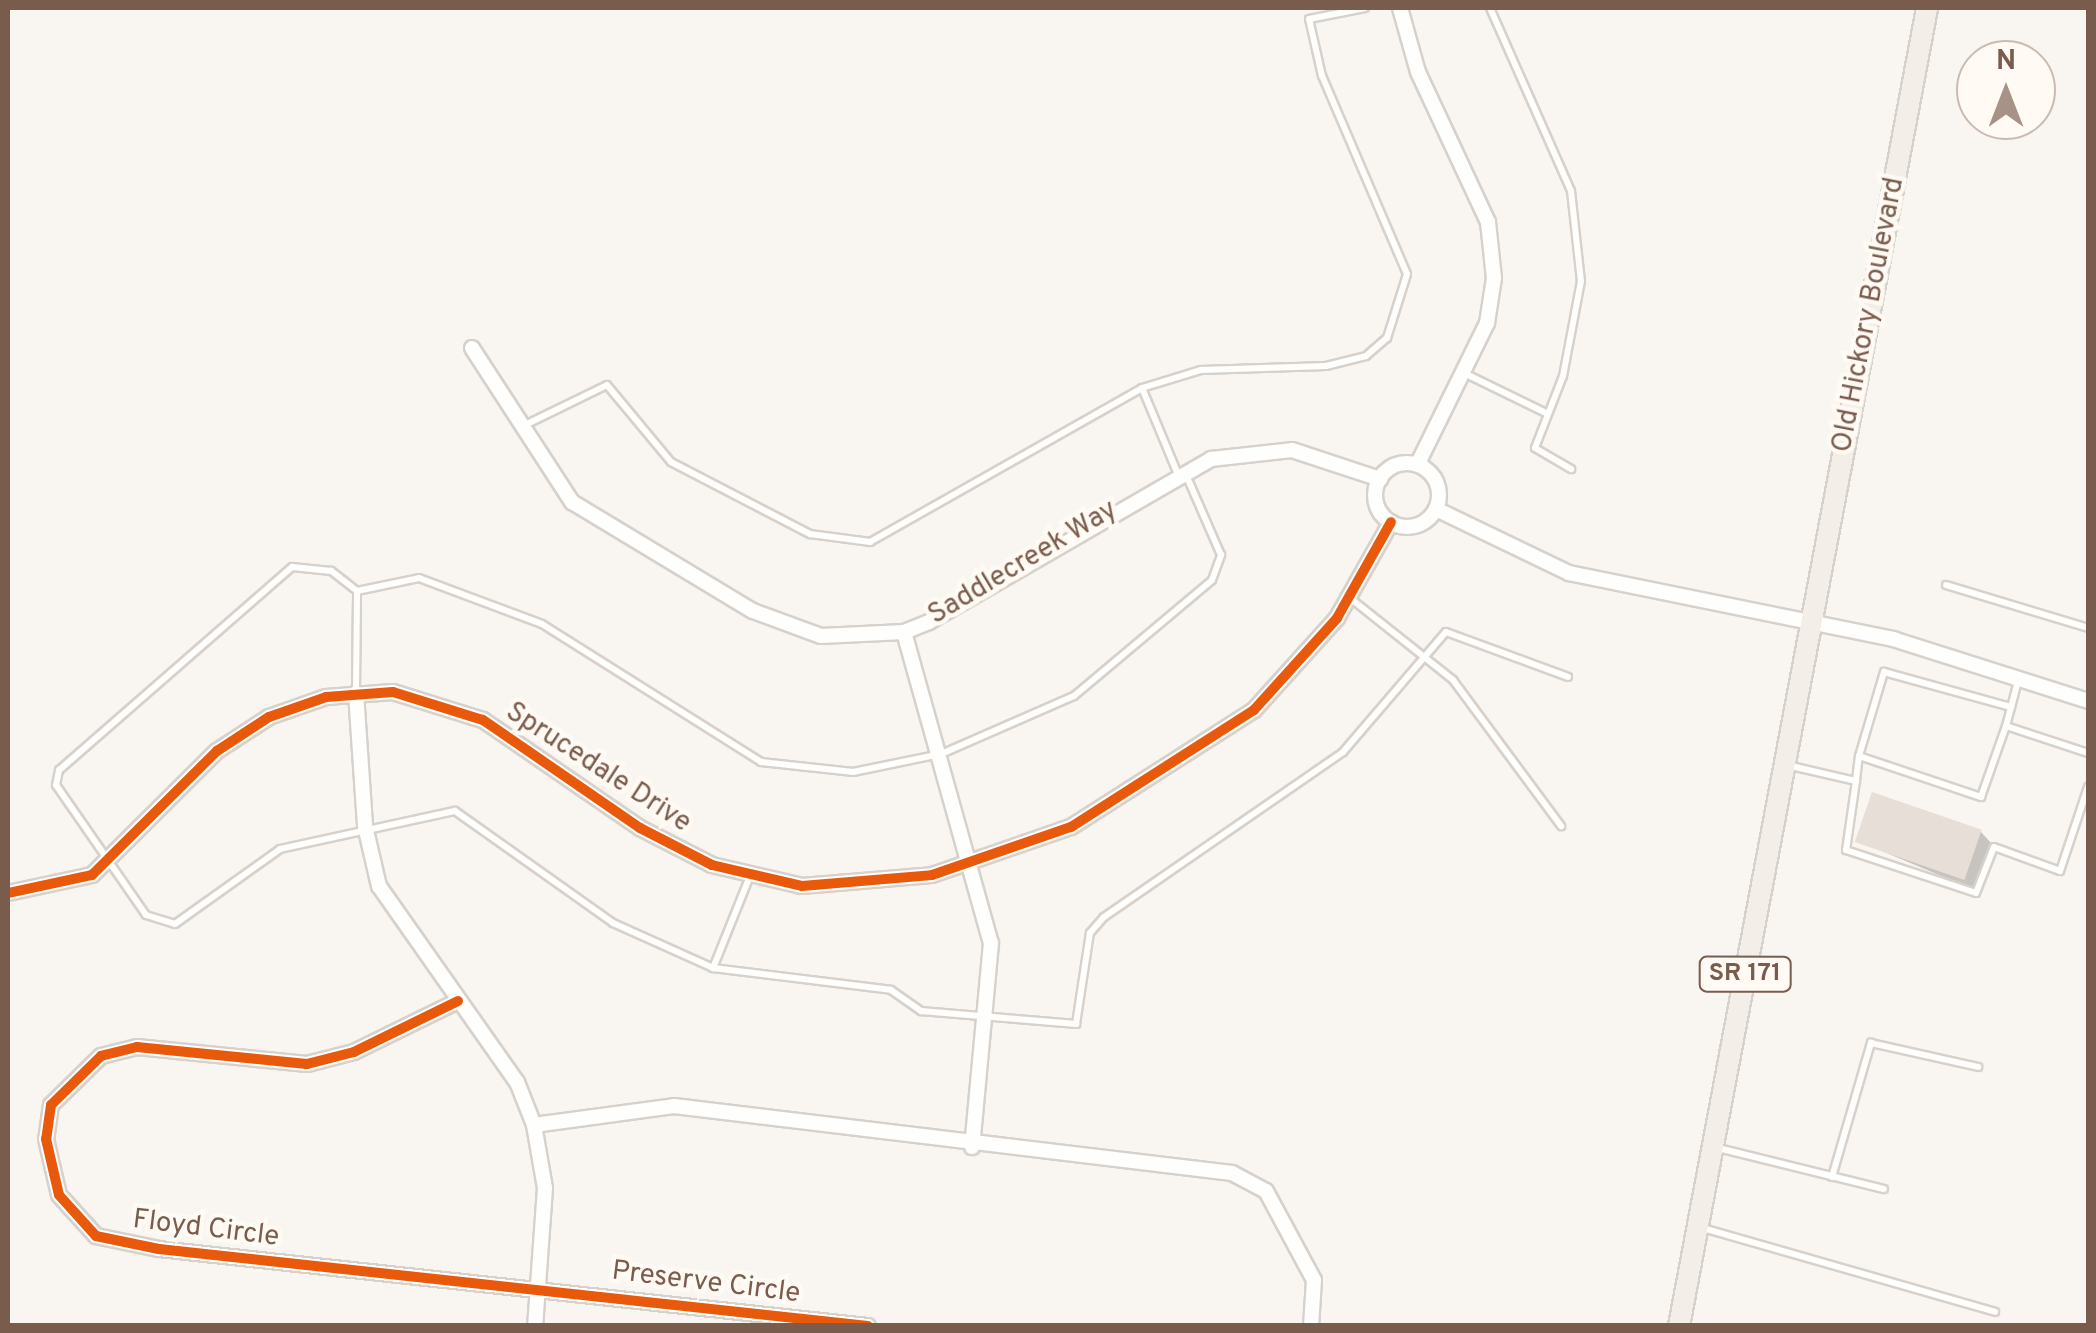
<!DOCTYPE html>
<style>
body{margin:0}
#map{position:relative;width:2096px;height:1333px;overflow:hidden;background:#f9f5f0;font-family:Overpass,sans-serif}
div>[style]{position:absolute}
.shadow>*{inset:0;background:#0003}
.building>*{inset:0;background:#e6ded7;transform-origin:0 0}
.roads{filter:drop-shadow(2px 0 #d7d1cb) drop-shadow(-2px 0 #d7d1cb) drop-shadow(0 2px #d7d1cb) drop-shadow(0 -2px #d7d1cb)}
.lane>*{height:6px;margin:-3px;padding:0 3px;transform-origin:3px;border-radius:3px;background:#fefefd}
.street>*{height:14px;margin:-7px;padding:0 7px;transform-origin:7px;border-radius:7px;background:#fefefd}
.street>.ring{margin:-7px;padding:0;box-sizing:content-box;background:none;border:14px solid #fefefd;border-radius:50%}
.primary>*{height:20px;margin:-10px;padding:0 10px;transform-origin:10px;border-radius:10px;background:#f3eee8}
.cycleway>*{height:10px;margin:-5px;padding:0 5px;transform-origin:5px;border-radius:5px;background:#e8590c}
span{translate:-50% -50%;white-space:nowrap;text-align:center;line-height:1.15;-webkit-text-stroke:9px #fffaf3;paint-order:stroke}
.shield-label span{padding:2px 8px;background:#fffaf3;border:2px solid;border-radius:8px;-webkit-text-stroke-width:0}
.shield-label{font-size:25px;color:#7a5c4d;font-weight:700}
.street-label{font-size:28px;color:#7a5c4d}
.frame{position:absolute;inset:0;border:10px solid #7a5c4d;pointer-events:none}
.north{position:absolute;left:1956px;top:40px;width:100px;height:100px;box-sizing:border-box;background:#fffaf3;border:2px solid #cabbb1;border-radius:50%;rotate:0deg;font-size:28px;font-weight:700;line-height:40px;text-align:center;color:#7a5c4d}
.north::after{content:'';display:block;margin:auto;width:35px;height:45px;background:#a69286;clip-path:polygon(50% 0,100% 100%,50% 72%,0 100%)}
</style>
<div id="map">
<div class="shadow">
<div style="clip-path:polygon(1981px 832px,1993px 845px,1977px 891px,1858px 841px)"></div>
</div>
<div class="building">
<div style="left:1872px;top:792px;width:116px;height:53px;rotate:19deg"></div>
</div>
<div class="roads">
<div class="lane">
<div style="left:1490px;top:8px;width:200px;rotate:66.1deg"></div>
<div style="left:1571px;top:191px;width:91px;rotate:83.7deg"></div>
<div style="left:1581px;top:281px;width:97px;rotate:100.7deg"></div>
<div style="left:1563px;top:376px;width:77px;rotate:111.3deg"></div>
<div style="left:1535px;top:448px;width:42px;rotate:30.3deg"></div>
<div style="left:1464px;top:373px;width:93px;rotate:26deg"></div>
<div style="left:525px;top:425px;width:91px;rotate:-26deg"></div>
<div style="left:607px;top:385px;width:100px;rotate:50.3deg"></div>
<div style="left:671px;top:462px;width:157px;rotate:27.4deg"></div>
<div style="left:810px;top:534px;width:61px;rotate:7.6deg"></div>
<div style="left:870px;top:542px;width:313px;rotate:-29.5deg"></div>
<div style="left:1177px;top:472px;width:91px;rotate:-112.6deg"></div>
<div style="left:1142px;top:388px;width:62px;rotate:-17deg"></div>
<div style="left:1201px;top:370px;width:125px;rotate:-1.8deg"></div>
<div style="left:1326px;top:366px;width:41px;rotate:-14deg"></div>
<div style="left:1366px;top:356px;width:28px;rotate:-41deg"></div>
<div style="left:1387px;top:338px;width:67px;rotate:-72.6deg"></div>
<div style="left:1407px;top:274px;width:215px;rotate:-113.2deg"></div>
<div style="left:1322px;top:76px;width:58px;rotate:-102.8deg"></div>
<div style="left:1309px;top:19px;width:57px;rotate:-11.1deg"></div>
<div style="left:1946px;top:585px;width:148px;rotate:16.8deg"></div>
<div style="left:357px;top:591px;width:33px;rotate:-142deg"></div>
<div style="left:331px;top:571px;width:39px;rotate:-174deg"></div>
<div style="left:292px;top:567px;width:309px;rotate:138.9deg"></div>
<div style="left:59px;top:770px;width:15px;rotate:101deg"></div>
<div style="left:56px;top:785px;width:158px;rotate:55.3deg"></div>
<div style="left:146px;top:915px;width:30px;rotate:17deg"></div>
<div style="left:175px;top:924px;width:129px;rotate:-35.5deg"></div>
<div style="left:280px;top:849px;width:179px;rotate:-12.3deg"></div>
<div style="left:455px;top:811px;width:194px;rotate:35.3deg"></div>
<div style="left:613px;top:923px;width:110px;rotate:24.2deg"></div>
<div style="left:713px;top:968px;width:179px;rotate:7deg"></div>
<div style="left:891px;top:990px;width:37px;rotate:35deg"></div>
<div style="left:921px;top:1011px;width:156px;rotate:4.8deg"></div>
<div style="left:1076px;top:1024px;width:92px;rotate:-81.3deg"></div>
<div style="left:1090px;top:933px;width:21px;rotate:-49deg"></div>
<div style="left:1104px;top:917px;width:290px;rotate:-34.6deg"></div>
<div style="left:1343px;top:752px;width:158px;rotate:-49.4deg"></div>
<div style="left:1446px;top:632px;width:130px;rotate:20.2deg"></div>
<div style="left:1350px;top:598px;width:132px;rotate:38.5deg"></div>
<div style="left:1453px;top:680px;width:182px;rotate:53.5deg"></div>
<div style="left:2018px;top:681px;width:47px;rotate:104.9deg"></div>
<div style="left:2006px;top:726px;width:86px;rotate:18.2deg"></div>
<div style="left:356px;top:691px;width:100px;rotate:-89.4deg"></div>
<div style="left:357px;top:591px;width:63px;rotate:-11.8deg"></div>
<div style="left:419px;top:578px;width:131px;rotate:20.5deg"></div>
<div style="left:542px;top:624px;width:259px;rotate:32.2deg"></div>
<div style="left:761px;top:762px;width:93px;rotate:6.2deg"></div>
<div style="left:853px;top:772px;width:90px;rotate:-11.6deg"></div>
<div style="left:941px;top:754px;width:145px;rotate:-23.6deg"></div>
<div style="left:1074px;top:696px;width:180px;rotate:-40deg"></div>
<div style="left:1212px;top:580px;width:27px;rotate:-70deg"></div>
<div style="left:1221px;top:555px;width:87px;rotate:-113.6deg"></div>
<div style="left:1859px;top:756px;width:88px;rotate:-73.4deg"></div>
<div style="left:1884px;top:672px;width:132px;rotate:15.4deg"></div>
<div style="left:1791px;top:766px;width:67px;rotate:13deg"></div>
<div style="left:1856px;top:781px;width:70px;rotate:98.2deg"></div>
<div style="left:1846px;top:850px;width:137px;rotate:18.3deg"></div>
<div style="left:1976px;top:893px;width:49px;rotate:-68.6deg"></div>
<div style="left:1994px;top:847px;width:70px;rotate:20deg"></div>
<div style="left:2060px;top:871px;width:89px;rotate:-71.6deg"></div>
<div style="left:1856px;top:780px;width:24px;rotate:-83deg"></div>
<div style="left:1859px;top:756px;width:129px;rotate:18.6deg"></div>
<div style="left:1981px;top:797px;width:75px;rotate:-70.6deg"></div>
<div style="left:713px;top:968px;width:99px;rotate:-68.1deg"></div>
<div style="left:1714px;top:1147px;width:175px;rotate:13.9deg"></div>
<div style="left:1832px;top:1177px;width:140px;rotate:-73.8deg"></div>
<div style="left:1871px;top:1043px;width:110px;rotate:12.6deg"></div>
<div style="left:1699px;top:1227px;width:308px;rotate:16deg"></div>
</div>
<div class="street">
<div style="left:1400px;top:8px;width:66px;rotate:74.3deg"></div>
<div style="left:1418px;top:72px;width:166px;rotate:65deg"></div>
<div style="left:1488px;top:222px;width:56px;rotate:83.9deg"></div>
<div style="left:1494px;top:278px;width:46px;rotate:98.8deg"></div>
<div style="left:1487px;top:323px;width:158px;rotate:116.2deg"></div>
<div style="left:472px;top:348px;width:184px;rotate:57deg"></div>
<div style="left:572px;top:502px;width:211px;rotate:31.1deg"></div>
<div style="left:753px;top:611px;width:72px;rotate:20.2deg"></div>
<div style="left:821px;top:636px;width:83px;rotate:-2.8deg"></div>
<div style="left:904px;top:632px;width:27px;rotate:-22deg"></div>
<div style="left:929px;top:622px;width:326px;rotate:-30deg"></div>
<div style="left:1211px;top:459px;width:81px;rotate:-6.3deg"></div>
<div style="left:1292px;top:450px;width:93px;rotate:18.2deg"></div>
<div class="ring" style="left:1375px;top:463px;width:50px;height:50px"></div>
<div style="left:1436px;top:509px;width:148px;rotate:25.7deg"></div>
<div style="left:1569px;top:573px;width:331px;rotate:11.5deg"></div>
<div style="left:1893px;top:639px;width:205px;rotate:17.6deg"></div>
<div style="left:904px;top:632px;width:323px;rotate:74.4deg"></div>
<div style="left:991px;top:943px;width:205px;rotate:95.3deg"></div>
<div style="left:356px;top:693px;width:133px;rotate:86.1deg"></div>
<div style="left:365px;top:826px;width:62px;rotate:76.9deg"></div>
<div style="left:379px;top:886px;width:240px;rotate:54.9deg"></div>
<div style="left:517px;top:1082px;width:46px;rotate:68.4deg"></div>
<div style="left:534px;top:1125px;width:64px;rotate:80.1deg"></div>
<div style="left:545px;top:1188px;width:138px;rotate:94.1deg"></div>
<div style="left:8px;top:893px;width:86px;rotate:-12.1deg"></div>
<div style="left:92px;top:875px;width:176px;rotate:-44.8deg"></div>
<div style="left:217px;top:751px;width:62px;rotate:-33.2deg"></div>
<div style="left:269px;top:717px;width:60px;rotate:-19.3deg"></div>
<div style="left:326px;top:697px;width:67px;rotate:-4.3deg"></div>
<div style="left:393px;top:692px;width:94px;rotate:17.3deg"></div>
<div style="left:483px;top:720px;width:191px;rotate:34.5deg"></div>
<div style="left:640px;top:828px;width:81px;rotate:27.2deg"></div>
<div style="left:712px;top:865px;width:92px;rotate:13.1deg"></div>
<div style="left:802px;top:886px;width:130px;rotate:-4.8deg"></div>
<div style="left:932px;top:875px;width:147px;rotate:-19.1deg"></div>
<div style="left:1071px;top:827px;width:217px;rotate:-32.6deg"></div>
<div style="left:1254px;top:710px;width:124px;rotate:-47.9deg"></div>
<div style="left:1337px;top:618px;width:110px;rotate:-60.6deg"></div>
<div style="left:458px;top:1001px;width:116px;rotate:153.9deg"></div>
<div style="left:354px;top:1052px;width:49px;rotate:165.7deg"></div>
<div style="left:307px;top:1064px;width:171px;rotate:-174.3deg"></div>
<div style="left:137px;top:1047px;width:37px;rotate:166deg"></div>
<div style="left:101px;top:1056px;width:70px;rotate:135.6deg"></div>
<div style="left:51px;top:1105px;width:34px;rotate:98deg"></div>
<div style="left:46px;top:1139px;width:57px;rotate:76.9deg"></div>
<div style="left:59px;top:1195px;width:55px;rotate:47.9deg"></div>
<div style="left:96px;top:1236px;width:64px;rotate:11.7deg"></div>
<div style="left:159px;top:1249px;width:713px;rotate:6.2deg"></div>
<div style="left:534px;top:1125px;width:141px;rotate:-7.7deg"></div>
<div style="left:674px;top:1106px;width:562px;rotate:6.85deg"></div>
<div style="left:1232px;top:1173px;width:38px;rotate:28deg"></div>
<div style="left:1266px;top:1191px;width:101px;rotate:61.7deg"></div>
<div style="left:1314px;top:1280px;width:46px;rotate:93.7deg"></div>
</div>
<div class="primary">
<div style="left:1679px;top:1326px;width:1341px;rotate:-79.34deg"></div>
</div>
</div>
<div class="cycleway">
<div style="left:8px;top:893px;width:86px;rotate:-12.1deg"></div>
<div style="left:92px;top:875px;width:176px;rotate:-44.8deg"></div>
<div style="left:217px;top:751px;width:62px;rotate:-33.2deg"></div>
<div style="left:269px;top:717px;width:60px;rotate:-19.3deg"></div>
<div style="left:326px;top:697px;width:67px;rotate:-4.3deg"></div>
<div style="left:393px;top:692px;width:94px;rotate:17.3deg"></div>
<div style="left:483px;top:720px;width:191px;rotate:34.5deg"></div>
<div style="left:640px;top:828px;width:81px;rotate:27.2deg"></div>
<div style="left:712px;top:865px;width:92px;rotate:13.1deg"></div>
<div style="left:802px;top:886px;width:130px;rotate:-4.8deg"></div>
<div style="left:932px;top:875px;width:147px;rotate:-19.1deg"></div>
<div style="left:1071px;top:827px;width:217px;rotate:-32.6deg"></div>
<div style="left:1254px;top:710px;width:124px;rotate:-47.9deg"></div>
<div style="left:1337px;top:618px;width:110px;rotate:-60.6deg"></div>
<div style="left:458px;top:1001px;width:116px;rotate:153.9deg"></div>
<div style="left:354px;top:1052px;width:49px;rotate:165.7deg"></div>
<div style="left:307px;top:1064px;width:171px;rotate:-174.3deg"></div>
<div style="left:137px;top:1047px;width:37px;rotate:166deg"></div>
<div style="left:101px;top:1056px;width:70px;rotate:135.6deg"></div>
<div style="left:51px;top:1105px;width:34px;rotate:98deg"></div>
<div style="left:46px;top:1139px;width:57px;rotate:76.9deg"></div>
<div style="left:59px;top:1195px;width:55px;rotate:47.9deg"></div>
<div style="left:96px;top:1236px;width:64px;rotate:11.7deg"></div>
<div style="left:159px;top:1249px;width:713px;rotate:6.2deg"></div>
</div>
<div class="shield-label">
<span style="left:1745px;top:974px">SR 171</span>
</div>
<div class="street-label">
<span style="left:1869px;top:315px;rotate:-79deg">Old Hickory Boulevard</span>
<span style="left:1023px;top:563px;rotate:-31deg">Saddlecreek Way</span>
<span style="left:598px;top:768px;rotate:33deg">Sprucedale Drive</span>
<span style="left:206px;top:1229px;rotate:7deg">Floyd Circle</span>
<span style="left:706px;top:1283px;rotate:7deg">Preserve Circle</span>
</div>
<div class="frame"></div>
<div class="north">N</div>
</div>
